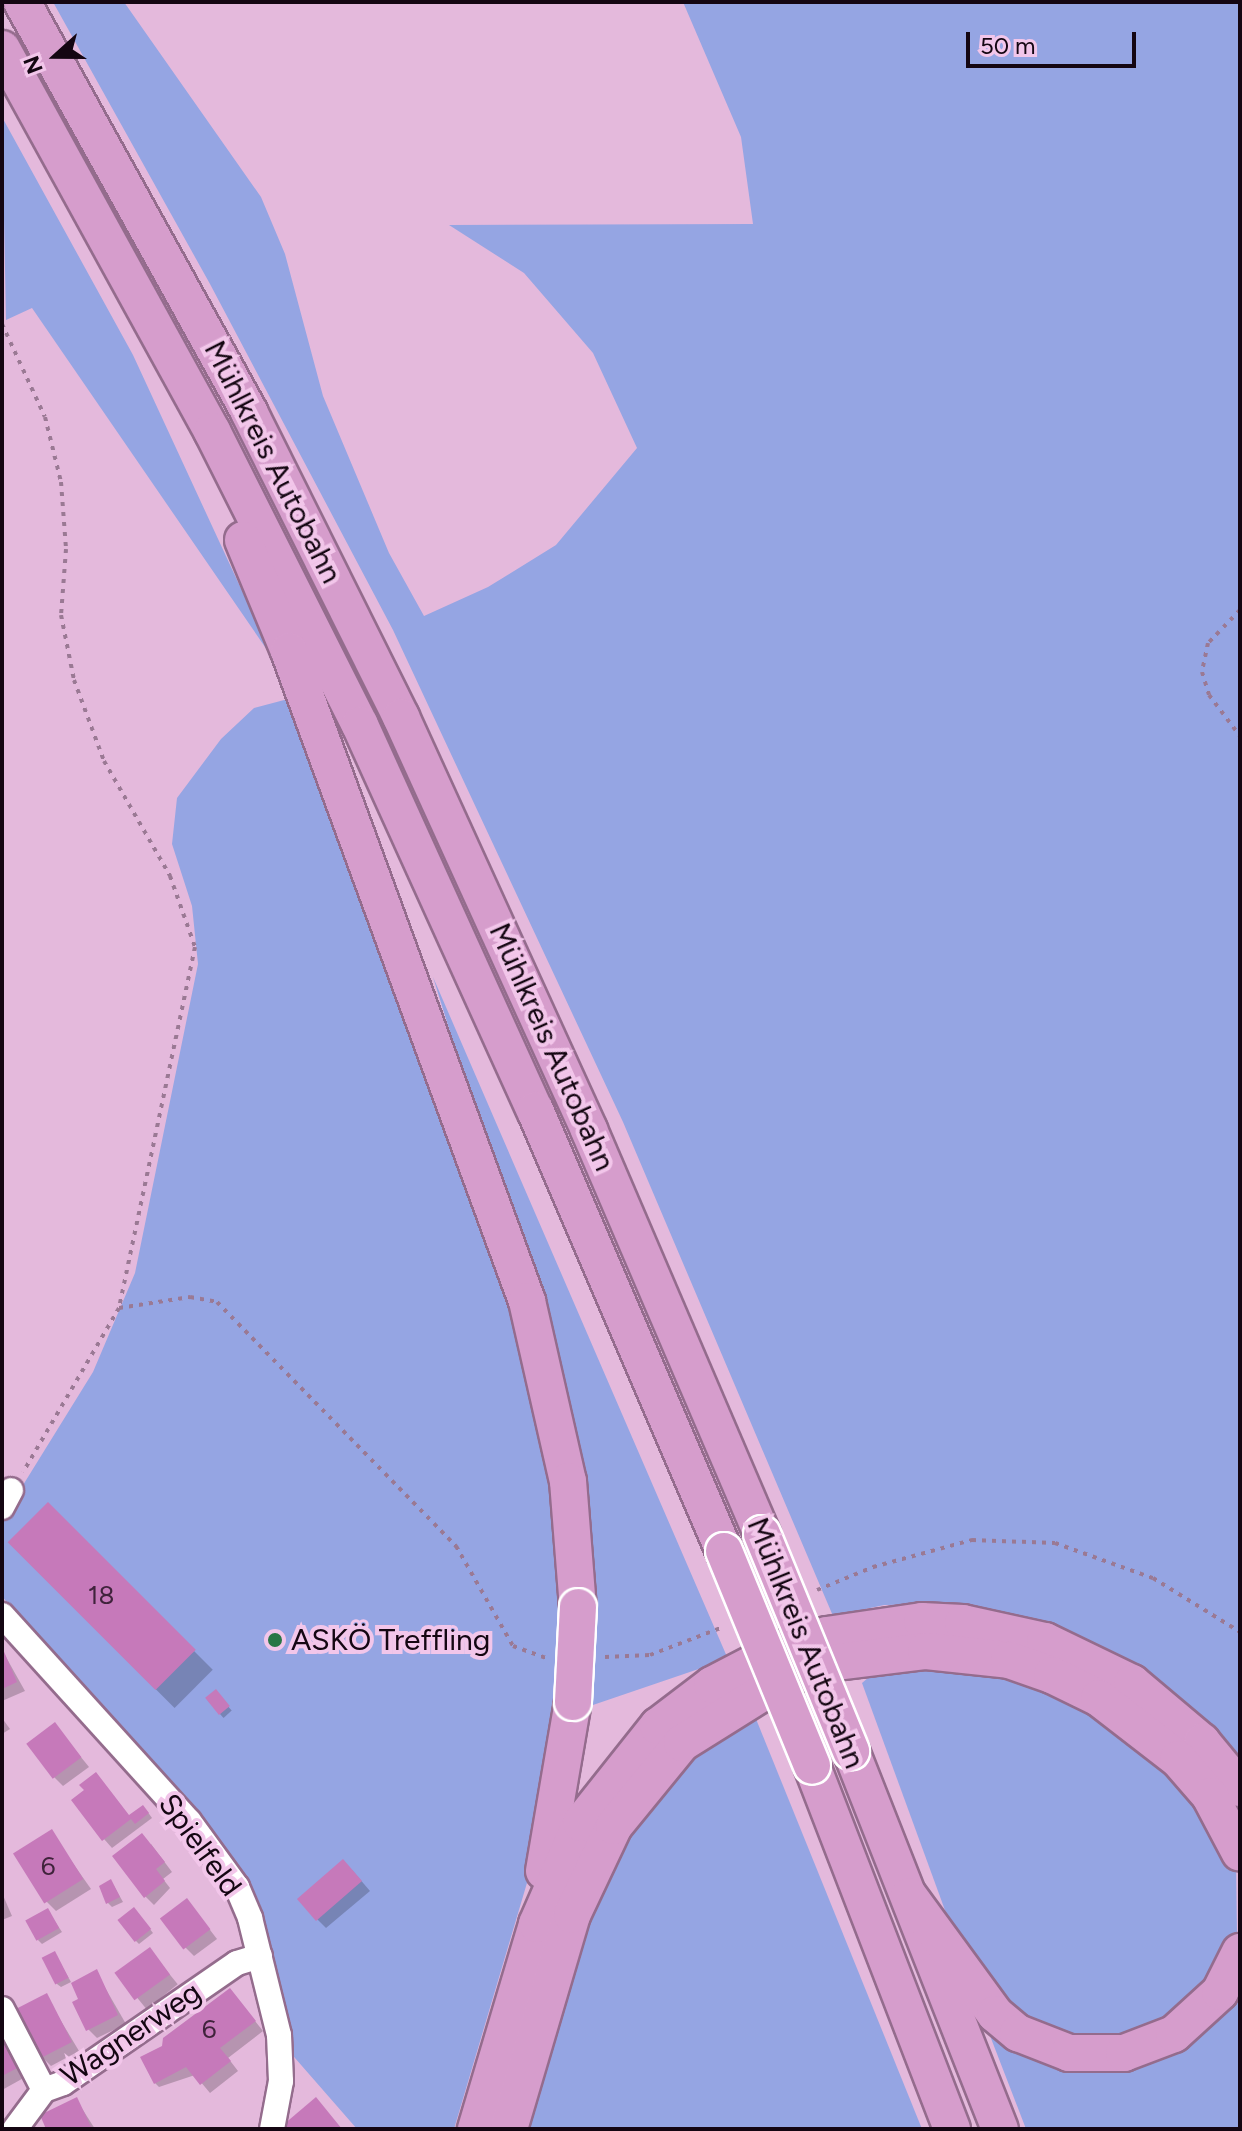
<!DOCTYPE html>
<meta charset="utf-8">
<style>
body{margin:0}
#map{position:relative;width:1242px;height:2131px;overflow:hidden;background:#e4b9dc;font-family:Figtree,sans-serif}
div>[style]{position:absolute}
.green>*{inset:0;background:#95a5e3}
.shadow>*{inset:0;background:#0003;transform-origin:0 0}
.building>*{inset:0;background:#c679ba;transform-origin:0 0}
.path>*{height:4px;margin-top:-2px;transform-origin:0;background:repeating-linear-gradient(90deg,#9a7994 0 4px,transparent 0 10px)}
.roads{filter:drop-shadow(2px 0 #946c8d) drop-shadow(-2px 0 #946c8d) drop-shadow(0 2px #946c8d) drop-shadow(0 -2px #946c8d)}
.minor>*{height:24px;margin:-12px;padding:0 12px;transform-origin:12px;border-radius:12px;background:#fff}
.highway>*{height:36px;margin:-18px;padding:0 18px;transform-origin:18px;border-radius:18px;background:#d69dcc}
.bridges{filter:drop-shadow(2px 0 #fff) drop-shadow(-2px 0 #fff) drop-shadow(0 2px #fff) drop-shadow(0 -2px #fff)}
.highway-bridge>*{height:36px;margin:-18px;padding:0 18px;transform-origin:18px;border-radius:18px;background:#d69dcc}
.dots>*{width:22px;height:22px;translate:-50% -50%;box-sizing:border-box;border:4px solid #f2c6ea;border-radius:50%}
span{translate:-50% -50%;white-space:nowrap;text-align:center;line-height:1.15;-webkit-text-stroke:8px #f2c6ea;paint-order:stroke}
.number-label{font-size:26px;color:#40233c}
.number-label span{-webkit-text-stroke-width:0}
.street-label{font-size:30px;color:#140612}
.poi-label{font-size:30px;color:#140612}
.left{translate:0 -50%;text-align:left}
.frame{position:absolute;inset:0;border:4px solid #140612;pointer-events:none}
.north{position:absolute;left:16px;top:16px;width:80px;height:80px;-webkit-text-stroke:6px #f2c6ea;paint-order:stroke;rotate:249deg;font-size:22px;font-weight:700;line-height:32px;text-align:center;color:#140612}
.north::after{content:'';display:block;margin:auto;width:28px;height:36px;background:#140612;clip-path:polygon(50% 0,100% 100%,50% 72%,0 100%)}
.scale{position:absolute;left:966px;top:32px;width:170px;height:36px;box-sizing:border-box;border:4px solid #140612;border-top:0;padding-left:10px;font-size:24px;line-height:28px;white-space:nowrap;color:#140612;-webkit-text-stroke:6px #f2c6ea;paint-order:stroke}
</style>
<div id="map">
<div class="green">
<div style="clip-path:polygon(53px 2px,124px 2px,261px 197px,285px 254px,323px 396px,389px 553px,424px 616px,488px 587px,556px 545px,637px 448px,593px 353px,524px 273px,449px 225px,753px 224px,741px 137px,683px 2px,1240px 2px,1240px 1771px,1054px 1627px,995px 1610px,943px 1604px,884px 1605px,833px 1616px,623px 1122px,393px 630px,210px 284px)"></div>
<div style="clip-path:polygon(2px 117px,133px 355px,274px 660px,32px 308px,6px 320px)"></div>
<div style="clip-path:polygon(288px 699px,495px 1244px,545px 1420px,564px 1638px,532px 1866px,454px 2129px,357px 2129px,288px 2050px,268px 1943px,2px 1596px,2px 1519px,93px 1372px,135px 1273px,198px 964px,192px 906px,172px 844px,177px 798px,221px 739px,254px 708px)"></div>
<div style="clip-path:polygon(433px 977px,728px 1659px,590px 1706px,567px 1408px)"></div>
<div style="clip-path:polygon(887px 1662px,1020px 1671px,1148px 1741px,1236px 1863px,1237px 1934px,1227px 1964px,1194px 2008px,1121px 2045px,1025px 2027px,959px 1943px,946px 1913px,862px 1683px)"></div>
<div style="clip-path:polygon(752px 1709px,922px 2129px,520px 2129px,601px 1871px,669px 1769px)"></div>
<div style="clip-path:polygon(1240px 1981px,1240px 2129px,1026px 2129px,982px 2015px,1101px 2065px)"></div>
</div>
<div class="shadow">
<div style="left:48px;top:1505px;width:233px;height:54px;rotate:45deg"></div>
<div style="clip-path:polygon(2px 1650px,25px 1691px,2px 1701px)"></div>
<div style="left:215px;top:1692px;width:25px;height:11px;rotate:48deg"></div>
<div style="clip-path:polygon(2px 1718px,10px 1729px,2px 1734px)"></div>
<div style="clip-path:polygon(55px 1725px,89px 1767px,63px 1786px,54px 1777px)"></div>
<div style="clip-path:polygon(147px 1811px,152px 1818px,112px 1848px,104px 1839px,130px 1817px)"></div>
<div style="clip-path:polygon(51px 1832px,91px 1889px,56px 1911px,47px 1902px)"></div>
<div style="clip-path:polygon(151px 1844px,172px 1872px,163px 1879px,170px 1888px,154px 1905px,145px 1896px)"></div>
<div style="clip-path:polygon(352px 1870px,370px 1891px,326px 1928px,317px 1919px)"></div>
<div style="clip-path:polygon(114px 1886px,123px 1902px,112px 1907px,108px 1903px)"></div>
<div style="clip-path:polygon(2px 1893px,12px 1916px,2px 1920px)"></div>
<div style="clip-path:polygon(187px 1900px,217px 1939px,194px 1956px,185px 1947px)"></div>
<div style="clip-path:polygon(48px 1911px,62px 1932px,42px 1944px,38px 1940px)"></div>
<div style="clip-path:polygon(138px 1914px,153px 1933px,139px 1944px,135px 1940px)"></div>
<div style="left:150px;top:1950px;width:44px;height:40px;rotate:51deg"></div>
<div style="clip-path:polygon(55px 1954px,71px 1982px,61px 1987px,57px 1984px)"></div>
<div style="clip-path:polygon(96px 1972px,126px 2024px,97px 2038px,88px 2029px,80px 2000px)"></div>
<div style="clip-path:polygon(230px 1990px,263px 2031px,228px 2058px,238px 2071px,210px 2093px,195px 2075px,159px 2087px,155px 2083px)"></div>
<div style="clip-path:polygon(46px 1996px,79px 2051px,51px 2066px,42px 2057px)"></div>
<div style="clip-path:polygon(2px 2025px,29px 2075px,2px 2090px)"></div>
<div style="clip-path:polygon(76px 2099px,95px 2129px,49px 2129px)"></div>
</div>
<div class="building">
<div style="left:48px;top:1502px;width:209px;height:57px;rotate:45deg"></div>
<div style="clip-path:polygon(2px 1647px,17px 1682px,2px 1689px)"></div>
<div style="left:216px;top:1689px;width:22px;height:14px;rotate:51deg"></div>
<div style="left:55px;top:1722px;width:44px;height:36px;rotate:53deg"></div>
<div style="clip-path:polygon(96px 1772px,129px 1815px,143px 1805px,149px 1813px,135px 1824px,131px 1819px,102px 1841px,71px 1800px,84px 1790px,79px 1785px)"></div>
<div style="left:52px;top:1829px;width:59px;height:46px;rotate:58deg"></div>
<div style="clip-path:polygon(142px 1833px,165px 1862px,156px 1869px,165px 1881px,144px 1898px,112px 1856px)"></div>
<div style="left:343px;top:1859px;width:29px;height:61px;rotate:49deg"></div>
<div style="clip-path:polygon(111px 1879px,120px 1897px,106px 1904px,99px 1886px)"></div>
<div style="left:187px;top:1898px;width:39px;height:34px;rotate:53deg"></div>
<div style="left:134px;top:1907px;width:28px;height:21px;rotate:52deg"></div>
<div style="left:48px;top:1908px;width:23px;height:26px;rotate:61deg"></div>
<div style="left:150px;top:1947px;width:34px;height:44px;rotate:54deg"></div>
<div style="left:55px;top:1951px;width:30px;height:15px;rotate:63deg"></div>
<div style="clip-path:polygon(97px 1969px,118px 2015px,86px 2031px,72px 2002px,78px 1999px,71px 1983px)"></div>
<div style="clip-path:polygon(230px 1988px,256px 2021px,220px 2048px,231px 2061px,200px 2085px,186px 2067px,154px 2084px,140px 2057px,162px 2046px,163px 2038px)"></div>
<div style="left:47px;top:1993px;width:55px;height:35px;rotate:63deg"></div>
<div style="clip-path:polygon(2px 2029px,21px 2066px,2px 2076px)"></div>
<div style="clip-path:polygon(77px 2097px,92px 2129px,46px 2129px,40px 2115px)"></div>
<div style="clip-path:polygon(316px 2097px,342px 2129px,286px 2129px,283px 2125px)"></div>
</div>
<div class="path">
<div style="left:2px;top:324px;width:102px;rotate:65.2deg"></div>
<div style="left:45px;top:417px;width:67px;rotate:76.2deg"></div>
<div style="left:61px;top:482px;width:67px;rotate:85.7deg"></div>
<div style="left:66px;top:549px;width:66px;rotate:94.3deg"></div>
<div style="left:61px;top:615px;width:66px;rotate:78.7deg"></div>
<div style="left:74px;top:680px;width:86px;rotate:69.7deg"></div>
<div style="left:104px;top:761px;width:133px;rotate:60.1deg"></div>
<div style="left:170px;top:876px;width:75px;rotate:70.6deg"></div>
<div style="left:195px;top:947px;width:369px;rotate:101.9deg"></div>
<div style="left:119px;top:1308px;width:190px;rotate:120.3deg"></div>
<div style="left:1240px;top:610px;width:46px;rotate:134.1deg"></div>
<div style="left:1208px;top:643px;width:30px;rotate:102deg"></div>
<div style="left:1202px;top:672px;width:24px;rotate:73deg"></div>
<div style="left:1209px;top:695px;width:51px;rotate:52.9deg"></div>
<div style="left:119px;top:1308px;width:72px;rotate:-8.8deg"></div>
<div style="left:190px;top:1297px;width:27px;rotate:10deg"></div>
<div style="left:217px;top:1302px;width:342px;rotate:45.6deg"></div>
<div style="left:456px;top:1546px;width:115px;rotate:60.3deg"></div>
<div style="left:513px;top:1646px;width:37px;rotate:20deg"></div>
<div style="left:817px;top:1590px;width:61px;rotate:-22.3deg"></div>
<div style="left:873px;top:1567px;width:103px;rotate:-15.3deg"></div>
<div style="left:972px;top:1540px;width:83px;rotate:2.1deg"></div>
<div style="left:1055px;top:1543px;width:104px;rotate:19.7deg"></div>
<div style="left:1153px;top:1578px;width:102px;rotate:31.8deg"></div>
<div style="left:605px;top:1657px;width:45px;rotate:-2.5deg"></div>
<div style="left:650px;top:1655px;width:78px;rotate:-21deg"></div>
</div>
<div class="roads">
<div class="minor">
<div style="left:2px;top:1507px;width:19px;rotate:-62deg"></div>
<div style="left:2px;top:1615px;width:278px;rotate:47.8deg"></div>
<div style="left:189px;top:1821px;width:82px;rotate:54deg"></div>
<div style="left:237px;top:1887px;width:34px;rotate:67deg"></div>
<div style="left:250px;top:1918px;width:121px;rotate:76.1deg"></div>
<div style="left:279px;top:2035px;width:46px;rotate:87.5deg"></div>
<div style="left:281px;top:2081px;width:49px;rotate:100.6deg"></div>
<div style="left:2px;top:2009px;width:91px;rotate:62.6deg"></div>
<div style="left:15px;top:2129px;width:49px;rotate:-53.4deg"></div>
<div style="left:44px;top:2090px;width:20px;rotate:-20deg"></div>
<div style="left:63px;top:2083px;width:211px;rotate:-34.6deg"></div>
<div style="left:237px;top:1963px;width:24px;rotate:-17deg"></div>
</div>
<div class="highway">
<div style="left:22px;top:2px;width:469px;rotate:61deg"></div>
<div style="left:249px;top:412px;width:341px;rotate:63.5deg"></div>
<div style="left:401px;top:717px;width:454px;rotate:65.5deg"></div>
<div style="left:589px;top:1130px;width:439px;rotate:66.8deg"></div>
<div style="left:2px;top:49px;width:436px;rotate:61.2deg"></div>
<div style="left:212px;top:431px;width:329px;rotate:63.3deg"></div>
<div style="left:360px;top:725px;width:423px;rotate:65.6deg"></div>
<div style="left:535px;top:1110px;width:480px;rotate:66.8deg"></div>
<div style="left:243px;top:540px;width:120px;rotate:67.5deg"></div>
<div style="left:289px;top:651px;width:692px;rotate:69.89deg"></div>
<div style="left:527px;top:1301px;width:185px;rotate:77.2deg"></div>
<div style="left:568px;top:1481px;width:126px;rotate:85.5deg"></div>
<div style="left:851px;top:1751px;width:406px;rotate:68.5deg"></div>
<div style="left:812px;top:1766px;width:389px;rotate:68.9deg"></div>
<div style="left:544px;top:1871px;width:171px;rotate:-80.3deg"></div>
<div style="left:909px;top:1896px;width:146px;rotate:53.9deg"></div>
<div style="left:995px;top:2014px;width:30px;rotate:40deg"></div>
<div style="left:1018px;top:2033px;width:55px;rotate:21.4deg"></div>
<div style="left:1069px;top:2053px;width:55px"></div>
<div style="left:1124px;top:2053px;width:53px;rotate:-20.8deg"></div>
<div style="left:1174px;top:2034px;width:62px;rotate:-42.4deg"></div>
<div style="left:1220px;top:1992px;width:45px;rotate:-63.4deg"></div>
<div style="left:476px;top:2129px;width:214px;rotate:-73.4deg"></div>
<div style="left:537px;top:1924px;width:110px;rotate:-66.5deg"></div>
<div style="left:581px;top:1823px;width:124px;rotate:-51.6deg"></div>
<div style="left:658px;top:1726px;width:68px;rotate:-37.2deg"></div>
<div style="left:712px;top:1685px;width:78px;rotate:-27.6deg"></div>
<div style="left:781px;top:1649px;width:48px;rotate:-16.9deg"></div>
<div style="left:827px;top:1635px;width:96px;rotate:-8.4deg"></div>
<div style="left:922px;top:1621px;width:41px;rotate:2.8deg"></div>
<div style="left:963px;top:1623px;width:84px;rotate:12.4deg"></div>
<div style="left:1045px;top:1641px;width:97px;rotate:25.8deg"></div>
<div style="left:1132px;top:1683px;width:92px;rotate:40.1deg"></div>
<div style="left:1202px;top:1742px;width:60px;rotate:50.4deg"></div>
<div style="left:509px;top:2129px;width:223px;rotate:-73.6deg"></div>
<div style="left:572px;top:1915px;width:98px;rotate:-64.7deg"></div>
<div style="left:614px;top:1826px;width:107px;rotate:-50.7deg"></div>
<div style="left:682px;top:1743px;width:123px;rotate:-32deg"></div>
<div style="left:786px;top:1678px;width:46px;rotate:-19.2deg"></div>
<div style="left:829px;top:1663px;width:98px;rotate:-7.1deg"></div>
<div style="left:926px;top:1651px;width:83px;rotate:6.2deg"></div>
<div style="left:1009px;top:1660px;width:46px;rotate:19.2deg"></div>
<div style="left:1052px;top:1675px;width:52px;rotate:26.1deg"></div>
<div style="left:1099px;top:1698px;width:100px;rotate:37.7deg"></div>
<div style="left:1178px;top:1759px;width:49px;rotate:49.1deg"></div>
<div style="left:1210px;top:1796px;width:64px;rotate:62.2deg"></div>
</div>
</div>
<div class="bridges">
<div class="highway-bridge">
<div style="left:762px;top:1534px;width:235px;rotate:67.7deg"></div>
<div style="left:724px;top:1551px;width:232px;rotate:67.7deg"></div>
<div style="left:573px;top:1702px;width:95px;rotate:-87deg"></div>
</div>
</div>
<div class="dots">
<div style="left:275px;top:1640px;background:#297646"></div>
</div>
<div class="number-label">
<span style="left:101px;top:1596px">18</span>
<span style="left:48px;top:1867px">6</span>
<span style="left:209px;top:2030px">6</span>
</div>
<div class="street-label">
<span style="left:273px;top:462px;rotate:63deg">Mühlkreis Autobahn</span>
<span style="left:552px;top:1047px;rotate:66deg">Mühlkreis Autobahn</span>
<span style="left:806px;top:1643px;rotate:68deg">Mühlkreis Autobahn</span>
<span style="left:200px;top:1845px;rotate:54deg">Spielfeld</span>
<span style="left:131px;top:2034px;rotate:-34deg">Wagnerweg</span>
</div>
<div class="poi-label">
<span class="left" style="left:291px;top:1640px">ASKÖ Treffling</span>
</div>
<div class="frame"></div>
<div class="north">N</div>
<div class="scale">50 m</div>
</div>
